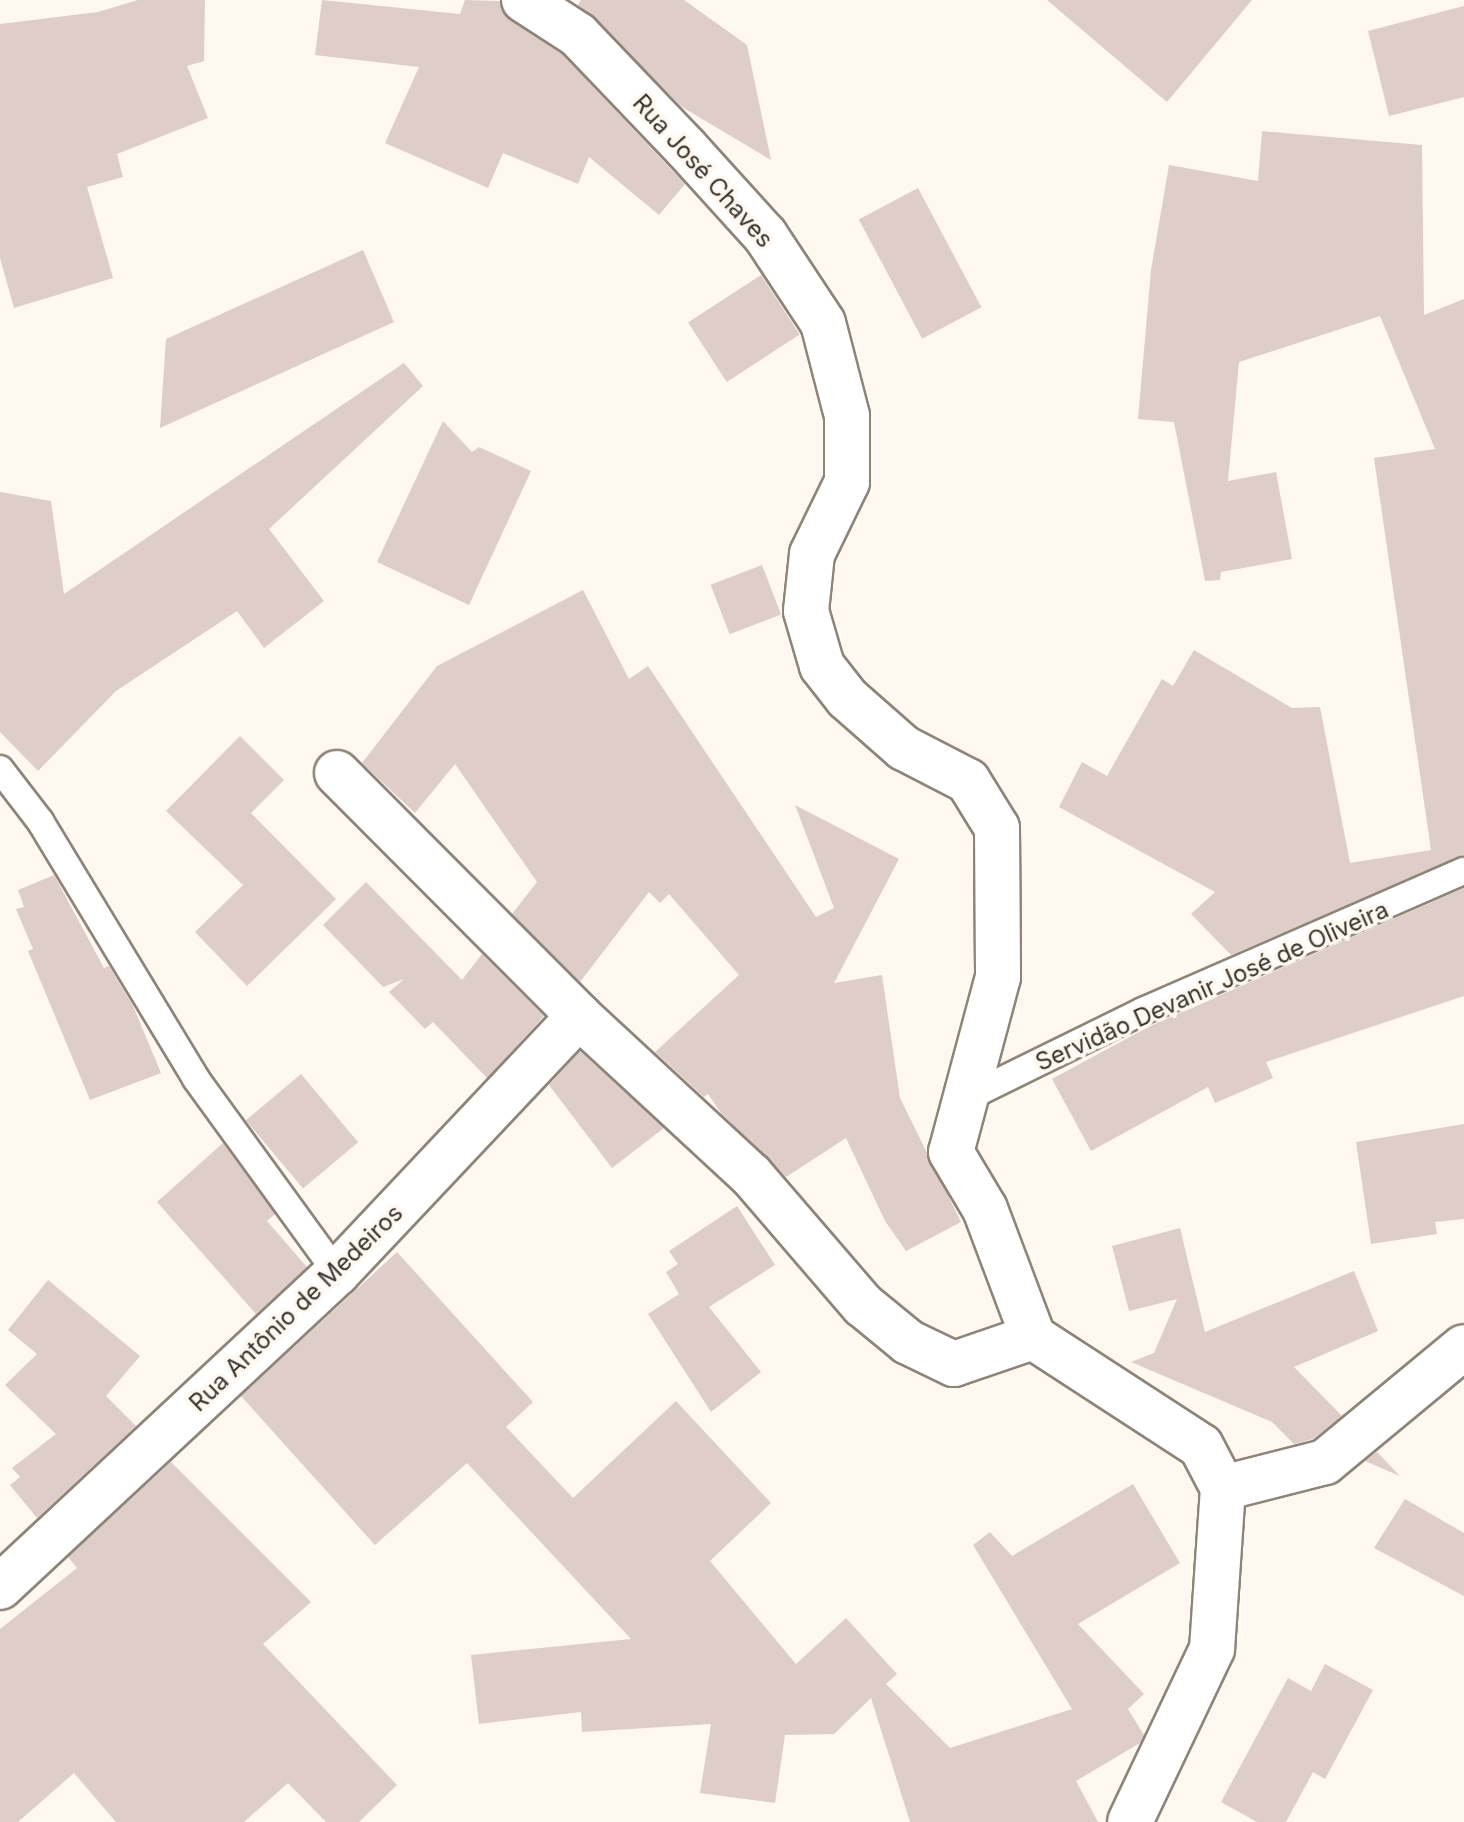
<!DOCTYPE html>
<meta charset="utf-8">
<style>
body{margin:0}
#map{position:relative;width:1464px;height:1822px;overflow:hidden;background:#fef8f0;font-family:Inter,sans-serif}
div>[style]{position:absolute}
.building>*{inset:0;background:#decdc8;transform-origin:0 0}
.roads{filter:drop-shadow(2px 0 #8e8479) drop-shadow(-2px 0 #8e8479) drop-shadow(0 2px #8e8479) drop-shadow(0 -2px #8e8479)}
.lane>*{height:26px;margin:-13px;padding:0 13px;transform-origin:13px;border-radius:13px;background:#fff}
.street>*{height:44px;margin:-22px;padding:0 22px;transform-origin:22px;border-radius:22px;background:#fff}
span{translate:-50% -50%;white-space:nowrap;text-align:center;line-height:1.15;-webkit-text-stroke:7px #fef8f0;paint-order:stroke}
.street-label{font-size:24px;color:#383430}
</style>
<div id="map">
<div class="building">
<div style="clip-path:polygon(138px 0,205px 0,204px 61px,187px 66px,208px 118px,117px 154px,123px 177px,87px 187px,113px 278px,14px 308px,0 258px,0 24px,98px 12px)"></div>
<div style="clip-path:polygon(322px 0,460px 14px,465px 0,500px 1px,510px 20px,562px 54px,685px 184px,659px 215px,589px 157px,578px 184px,503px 153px,488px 188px,385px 143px,419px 67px,315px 55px)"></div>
<div style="clip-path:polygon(581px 0,684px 0,747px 45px,771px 160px,682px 107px,578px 5px)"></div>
<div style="clip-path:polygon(1047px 0,1252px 0,1167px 102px)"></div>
<div style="clip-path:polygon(1464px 6px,1464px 97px,1389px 116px,1368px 31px)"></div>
<div style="clip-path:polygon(1262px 131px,1422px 145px,1424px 315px,1464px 299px,1464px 855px,1231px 955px,1191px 914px,1215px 892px,1059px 807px,1082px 762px,1107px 776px,1162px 679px,1173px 686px,1194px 650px,1292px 708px,1320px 707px,1350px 863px,1431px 850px,1374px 458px,1435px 449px,1380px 316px,1239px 362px,1228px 481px,1276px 472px,1292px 559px,1221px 572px,1220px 580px,1205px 581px,1174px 422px,1138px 419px,1151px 270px,1169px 165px,1258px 181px)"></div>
<div style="left:918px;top:188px;width:135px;height:67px;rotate:62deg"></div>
<div style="clip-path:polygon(363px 250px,394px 322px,160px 428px,166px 339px)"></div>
<div style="left:761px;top:275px;width:71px;height:87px;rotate:57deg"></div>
<div style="clip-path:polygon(404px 363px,423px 386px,269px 529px,324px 601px,264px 648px,237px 611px,116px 691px,38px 771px,0 732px,0 492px,51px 501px,64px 594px)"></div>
<div style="clip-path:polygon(443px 421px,472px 452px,479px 447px,531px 471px,469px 605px,377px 562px)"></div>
<div style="left:762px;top:565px;width:53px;height:55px;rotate:69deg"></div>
<div style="clip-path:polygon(583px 590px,629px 679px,648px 666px,816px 917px,834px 908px,795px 805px,899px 859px,834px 983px,882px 975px,900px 1098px,961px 1222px,906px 1251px,885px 1221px,846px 1138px,786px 1177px,721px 1113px,708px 1094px,704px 1097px,655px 1052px,739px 975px,669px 894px,660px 903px,649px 892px,580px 982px,512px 914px,537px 882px,455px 764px,415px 813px,362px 763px,437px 666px)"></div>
<div style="clip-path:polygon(240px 736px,284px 780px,251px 813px,336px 899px,247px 986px,195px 932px,243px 885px,166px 811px)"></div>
<div style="clip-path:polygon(54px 875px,104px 968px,109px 966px,133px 1006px,161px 1073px,90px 1100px,28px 951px,33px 949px,16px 909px,24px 907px,18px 890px)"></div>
<div style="clip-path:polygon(366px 882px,462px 980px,482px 954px,544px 1016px,487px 1078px,433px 1022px,425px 1029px,389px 992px,404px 979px,383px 987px,323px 925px)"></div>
<div style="clip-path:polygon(1464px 888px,1464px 996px,1266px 1062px,1273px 1078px,1215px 1103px,1208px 1087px,1091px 1151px,1052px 1079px,1150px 1026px)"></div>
<div style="clip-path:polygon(580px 1051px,664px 1128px,612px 1168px,549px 1085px)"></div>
<div style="left:301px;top:1074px;width:89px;height:72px;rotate:50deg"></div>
<div style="clip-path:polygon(1464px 1124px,1464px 1219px,1435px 1222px,1437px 1234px,1371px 1244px,1356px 1142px)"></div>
<div style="clip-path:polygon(223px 1143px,275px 1214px,267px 1221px,307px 1267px,256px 1314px,157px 1202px)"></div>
<div style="clip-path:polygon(737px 1206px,775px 1265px,709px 1307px,761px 1372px,711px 1412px,648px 1314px,679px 1294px,666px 1272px,678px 1264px,669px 1251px)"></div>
<div style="clip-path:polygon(1180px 1228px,1205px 1332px,1354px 1271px,1378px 1331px,1294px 1367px,1342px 1416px,1313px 1439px,1294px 1444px,1272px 1422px,1131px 1362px,1154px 1353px,1177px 1299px,1129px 1311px,1112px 1246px)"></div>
<div style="clip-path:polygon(397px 1252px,533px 1402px,506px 1427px,573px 1498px,676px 1401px,771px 1503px,710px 1561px,796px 1664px,846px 1618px,897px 1674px,886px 1684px,950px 1748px,1072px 1709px,973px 1545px,990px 1532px,1012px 1556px,1133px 1484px,1180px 1563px,1078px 1624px,1144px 1694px,1128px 1709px,1144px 1735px,1140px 1743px,1076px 1781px,1098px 1822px,910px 1822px,871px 1698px,834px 1734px,785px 1735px,775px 1803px,700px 1793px,711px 1724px,582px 1732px,581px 1712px,479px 1724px,471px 1655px,631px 1639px,467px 1463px,375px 1545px,241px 1396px)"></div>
<div style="clip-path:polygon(48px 1280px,140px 1356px,106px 1396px,136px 1426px,37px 1518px,10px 1485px,20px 1477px,12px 1468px,56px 1434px,5px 1385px,37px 1354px,8px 1330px)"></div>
<div style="clip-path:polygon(1377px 1452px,1400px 1476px,1365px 1461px)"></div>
<div style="clip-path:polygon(171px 1462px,311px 1602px,263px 1644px,397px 1785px,359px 1822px,326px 1822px,288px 1783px,244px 1822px,116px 1822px,74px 1773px,18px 1822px,0 1822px,0 1629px,77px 1568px,68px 1557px)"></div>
<div style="clip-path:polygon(1405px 1499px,1464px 1533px,1464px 1596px,1374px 1548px)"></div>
<div style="clip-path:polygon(1325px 1664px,1373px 1690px,1325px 1779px,1313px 1772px,1286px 1822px,1257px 1822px,1221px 1802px,1288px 1678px,1311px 1691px)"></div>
</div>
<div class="roads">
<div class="lane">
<div style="left:0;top:769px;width:66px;rotate:52.4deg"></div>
<div style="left:40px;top:821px;width:301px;rotate:58.8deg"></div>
<div style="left:196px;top:1079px;width:240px;rotate:54deg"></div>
<div style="left:962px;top:1100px;width:202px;rotate:-26.2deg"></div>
<div style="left:1143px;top:1011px;width:350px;rotate:-23.6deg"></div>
</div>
<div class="street">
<div style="left:524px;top:0;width:64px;rotate:32.9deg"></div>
<div style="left:578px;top:35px;width:156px;rotate:46.3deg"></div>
<div style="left:686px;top:148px;width:118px;rotate:47.8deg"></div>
<div style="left:765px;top:235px;width:105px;rotate:56.6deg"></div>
<div style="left:823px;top:323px;width:96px;rotate:75.5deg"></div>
<div style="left:847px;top:416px;width:66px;rotate:90deg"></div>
<div style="left:847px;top:482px;width:80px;rotate:115.9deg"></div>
<div style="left:812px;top:554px;width:57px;rotate:96deg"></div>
<div style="left:806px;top:611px;width:57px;rotate:73.8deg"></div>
<div style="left:822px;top:666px;width:41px;rotate:52deg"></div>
<div style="left:847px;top:698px;width:76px;rotate:41.3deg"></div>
<div style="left:904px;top:748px;width:72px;rotate:27.3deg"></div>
<div style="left:968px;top:781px;width:55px;rotate:58.3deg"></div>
<div style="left:997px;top:828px;width:149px;rotate:89.6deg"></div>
<div style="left:998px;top:977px;width:181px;rotate:105deg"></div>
<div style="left:951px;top:1152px;width:66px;rotate:59.2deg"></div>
<div style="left:985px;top:1209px;width:137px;rotate:69.4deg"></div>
<div style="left:1033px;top:1337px;width:200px;rotate:33deg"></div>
<div style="left:1201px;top:1446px;width:47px;rotate:62.4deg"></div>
<div style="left:1223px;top:1488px;width:161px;rotate:93.9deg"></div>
<div style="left:1212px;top:1649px;width:191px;rotate:115.4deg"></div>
<div style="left:337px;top:773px;width:343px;rotate:45.1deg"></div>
<div style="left:579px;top:1016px;width:234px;rotate:42.8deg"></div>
<div style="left:751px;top:1175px;width:172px;rotate:49.3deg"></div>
<div style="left:863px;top:1305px;width:58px;rotate:39.4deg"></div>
<div style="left:908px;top:1342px;width:51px;rotate:25.6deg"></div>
<div style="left:954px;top:1364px;width:83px;rotate:-18.9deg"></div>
<div style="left:1223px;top:1488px;width:105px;rotate:-14.3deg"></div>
<div style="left:1325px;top:1462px;width:180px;rotate:-39.6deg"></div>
<div style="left:0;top:1587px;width:461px;rotate:-43deg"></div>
<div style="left:337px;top:1273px;width:353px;rotate:-46.7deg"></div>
</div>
</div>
<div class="street-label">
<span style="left:703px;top:171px;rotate:48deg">Rua José Chaves</span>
<span style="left:1212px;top:986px;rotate:-24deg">Servidão Devanir José de Oliveira</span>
<span style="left:296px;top:1308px;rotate:-44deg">Rua Antônio de Medeiros</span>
</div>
</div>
